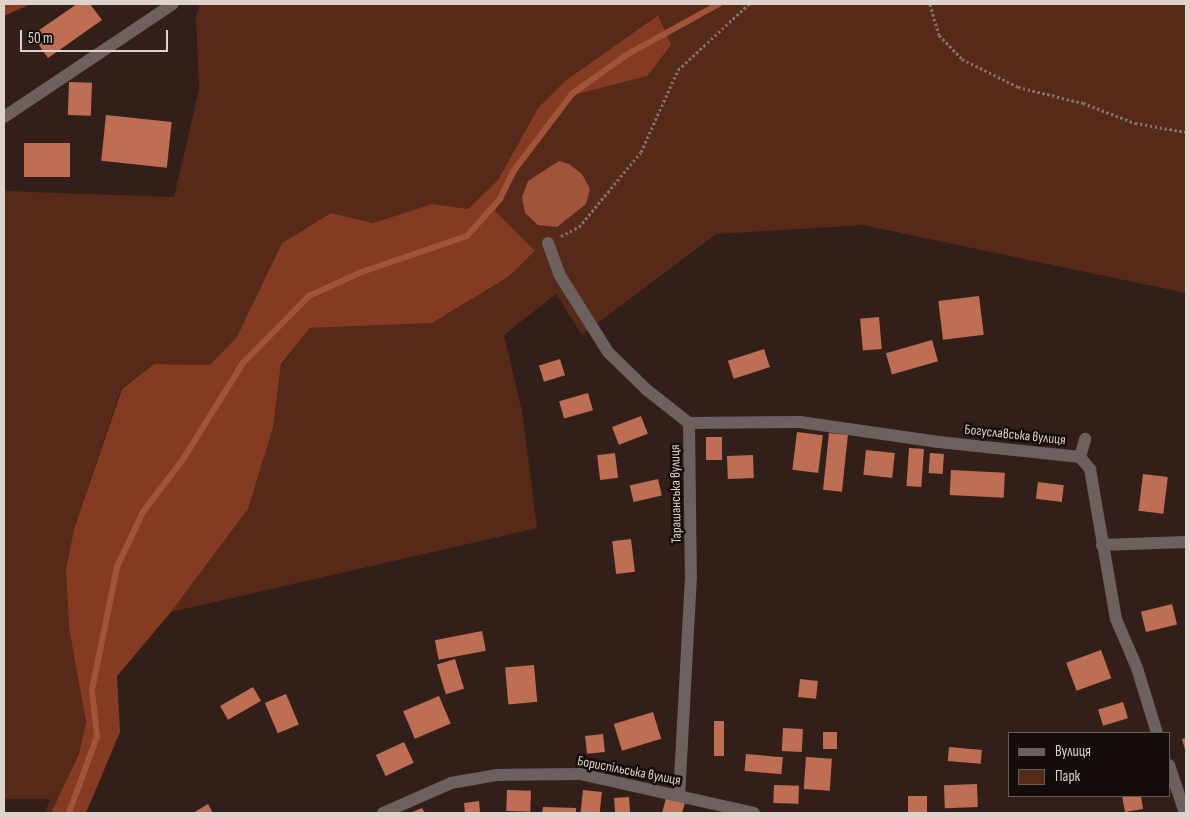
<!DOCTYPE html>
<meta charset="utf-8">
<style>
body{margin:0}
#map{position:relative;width:1190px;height:817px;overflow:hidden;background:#331f19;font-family:"Sofia Sans Condensed",sans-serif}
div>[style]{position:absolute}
.green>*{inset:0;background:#572919}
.forest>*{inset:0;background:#853b21}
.water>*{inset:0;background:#a1543a}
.stream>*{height:5.5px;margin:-2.75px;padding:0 2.75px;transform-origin:2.75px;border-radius:2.75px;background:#a1543a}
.building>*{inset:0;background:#be6f53;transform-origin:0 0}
.path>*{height:3px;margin-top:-1.5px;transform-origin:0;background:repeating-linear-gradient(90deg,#82716b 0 2.5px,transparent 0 5px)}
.minor>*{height:12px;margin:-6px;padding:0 6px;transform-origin:6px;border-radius:6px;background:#6c615e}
span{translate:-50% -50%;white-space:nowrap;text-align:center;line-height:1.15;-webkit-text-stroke:5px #140c09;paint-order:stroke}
.street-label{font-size:14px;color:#dfd1cc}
.frame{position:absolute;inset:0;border:5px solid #dfd1cc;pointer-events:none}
.legend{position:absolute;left:1008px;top:732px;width:162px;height:65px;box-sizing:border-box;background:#140c09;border:1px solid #655b57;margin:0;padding:6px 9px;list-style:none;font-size:15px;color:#dfd1cc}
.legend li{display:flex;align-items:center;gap:10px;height:25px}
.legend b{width:25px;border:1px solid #655b57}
.scale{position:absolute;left:20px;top:30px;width:148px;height:22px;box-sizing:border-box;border:2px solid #dfd1cc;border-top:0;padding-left:6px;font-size:15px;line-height:18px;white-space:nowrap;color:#dfd1cc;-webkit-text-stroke:4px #140c09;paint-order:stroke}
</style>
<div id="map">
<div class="green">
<div style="clip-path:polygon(200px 4px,1186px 4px,1186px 293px,863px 225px,716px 234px,582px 335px,556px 294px,504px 335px,522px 411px,537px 528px,171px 612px,248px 509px,273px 428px,281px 365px,310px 328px,432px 323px,508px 277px,535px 251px,494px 212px,532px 146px,574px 95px,647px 76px,657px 15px,565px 81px,538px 108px,498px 180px,468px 209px,432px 204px,373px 223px,331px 213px,282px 243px,237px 338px,210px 365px,154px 364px,121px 389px,74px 529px,66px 569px,69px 628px,86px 722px,79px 754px,51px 813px,45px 813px,50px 799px,4px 799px,4px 191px,174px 197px,199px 90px,196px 17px)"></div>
</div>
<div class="forest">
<div style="clip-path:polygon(4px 4px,31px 4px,4px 16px)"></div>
<div style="clip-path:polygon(658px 15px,671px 45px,647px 76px,574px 95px,532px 146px,495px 211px,535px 251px,508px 277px,432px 323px,310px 328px,281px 364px,273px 428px,248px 509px,171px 612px,117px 676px,120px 732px,86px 813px,51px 813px,79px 754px,86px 722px,69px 628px,66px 569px,74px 529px,122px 389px,154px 364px,210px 365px,237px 337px,282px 243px,331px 213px,373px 223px,432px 204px,468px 209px,498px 180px,538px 108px,565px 81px)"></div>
</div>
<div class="water">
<div style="clip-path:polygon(559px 161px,569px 164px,582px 174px,590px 189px,586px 204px,557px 227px,538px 225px,525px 213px,522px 197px,528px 181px)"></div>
</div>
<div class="stream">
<div style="left:69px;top:813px;width:81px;rotate:-69.8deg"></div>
<div style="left:97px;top:737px;width:47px;rotate:-96.1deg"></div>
<div style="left:92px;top:690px;width:126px;rotate:-78.5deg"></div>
<div style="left:117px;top:567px;width:61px;rotate:-64.7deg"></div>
<div style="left:143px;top:512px;width:64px;rotate:-52.6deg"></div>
<div style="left:182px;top:461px;width:115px;rotate:-58.1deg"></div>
<div style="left:243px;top:363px;width:94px;rotate:-45.4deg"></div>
<div style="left:309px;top:296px;width:58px;rotate:-24.4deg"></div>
<div style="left:362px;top:272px;width:111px;rotate:-18.9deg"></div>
<div style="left:467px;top:236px;width:50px;rotate:-48.3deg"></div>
<div style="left:500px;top:199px;width:30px;rotate:-64deg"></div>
<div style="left:513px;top:172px;width:98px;rotate:-52.9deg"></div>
<div style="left:572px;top:94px;width:65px;rotate:-35.6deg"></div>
<div style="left:625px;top:56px;width:107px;rotate:-29deg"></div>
</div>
<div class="building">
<div style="clip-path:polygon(77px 4px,90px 4px,102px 20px,48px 58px,32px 35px)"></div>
<div style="left:69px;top:82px;width:23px;height:33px;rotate:2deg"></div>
<div style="left:106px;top:115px;width:66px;height:46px;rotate:6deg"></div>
<div style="left:24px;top:143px;width:46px;height:34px"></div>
<div style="left:979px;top:296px;width:39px;height:41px;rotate:83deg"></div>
<div style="left:879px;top:317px;width:32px;height:19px;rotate:85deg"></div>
<div style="left:932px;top:340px;width:22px;height:48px;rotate:74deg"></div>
<div style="left:764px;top:349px;width:19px;height:38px;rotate:72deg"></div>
<div style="left:560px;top:359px;width:17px;height:22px;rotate:73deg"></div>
<div style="left:588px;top:393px;width:18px;height:30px;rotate:74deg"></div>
<div style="left:641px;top:416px;width:19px;height:31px;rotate:69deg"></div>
<div style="left:797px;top:432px;width:26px;height:38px;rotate:7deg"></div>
<div style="left:829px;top:433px;width:19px;height:57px;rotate:6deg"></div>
<div style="left:722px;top:437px;width:23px;height:16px;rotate:90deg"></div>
<div style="left:909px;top:448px;width:15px;height:38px;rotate:4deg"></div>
<div style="left:866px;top:450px;width:29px;height:25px;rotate:6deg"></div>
<div style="left:615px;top:453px;width:25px;height:18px;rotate:83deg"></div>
<div style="left:930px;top:453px;width:14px;height:20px;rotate:4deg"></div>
<div style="left:753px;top:455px;width:23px;height:26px;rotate:88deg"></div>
<div style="left:951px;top:470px;width:54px;height:25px;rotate:3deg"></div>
<div style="left:1143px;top:474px;width:25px;height:37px;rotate:7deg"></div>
<div style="left:658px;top:479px;width:17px;height:29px;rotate:77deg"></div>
<div style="left:1038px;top:482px;width:26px;height:17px;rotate:7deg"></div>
<div style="left:631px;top:539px;width:33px;height:19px;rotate:83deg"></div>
<div style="left:1172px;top:604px;width:21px;height:32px;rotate:76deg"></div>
<div style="left:482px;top:631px;width:20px;height:48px;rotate:79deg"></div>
<div style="left:1101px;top:650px;width:30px;height:37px;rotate:70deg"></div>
<div style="left:455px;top:659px;width:31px;height:19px;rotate:73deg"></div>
<div style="left:534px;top:665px;width:37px;height:29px;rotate:85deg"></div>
<div style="left:800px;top:679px;width:18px;height:18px;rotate:6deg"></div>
<div style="left:253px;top:687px;width:16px;height:38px;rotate:60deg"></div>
<div style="left:286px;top:694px;width:33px;height:23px;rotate:67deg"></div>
<div style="left:439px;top:696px;width:30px;height:39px;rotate:67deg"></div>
<div style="left:1123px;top:702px;width:17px;height:26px;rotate:73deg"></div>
<div style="left:653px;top:712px;width:28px;height:41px;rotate:73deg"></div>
<div style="left:714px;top:721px;width:10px;height:35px"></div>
<div style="left:783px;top:728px;width:20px;height:23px;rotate:3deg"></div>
<div style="left:823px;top:732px;width:14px;height:17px"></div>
<div style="left:603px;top:734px;width:18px;height:18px;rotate:84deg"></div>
<div style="clip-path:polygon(1186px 738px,1186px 753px,1182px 739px)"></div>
<div style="left:404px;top:742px;width:23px;height:31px;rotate:65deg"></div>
<div style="left:949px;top:747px;width:33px;height:14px;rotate:5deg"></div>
<div style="left:746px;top:754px;width:37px;height:17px;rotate:5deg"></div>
<div style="left:806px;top:757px;width:26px;height:32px;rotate:4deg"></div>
<div style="left:977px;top:784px;width:23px;height:33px;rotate:88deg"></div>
<div style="left:774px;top:785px;width:25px;height:18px;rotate:2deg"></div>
<div style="left:507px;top:790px;width:24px;height:21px;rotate:2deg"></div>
<div style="left:583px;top:790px;width:19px;height:23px;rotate:6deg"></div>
<div style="left:908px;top:796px;width:19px;height:17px"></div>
<div style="clip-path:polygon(1122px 796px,1141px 796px,1143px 809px,1125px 812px)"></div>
<div style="left:629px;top:797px;width:16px;height:15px;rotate:86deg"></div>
<div style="clip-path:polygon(666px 798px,685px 803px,682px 813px,662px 813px)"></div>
<div style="clip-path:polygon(479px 801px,480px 813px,465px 813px,464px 803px)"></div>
<div style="clip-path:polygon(208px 804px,213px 813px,193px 813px)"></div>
<div style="clip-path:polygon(543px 807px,576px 808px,576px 813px,542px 813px)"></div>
<div style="clip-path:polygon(422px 808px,425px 813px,410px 813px)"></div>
</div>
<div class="path">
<div style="left:930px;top:4px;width:32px;rotate:74deg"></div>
<div style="left:939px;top:35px;width:33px;rotate:46deg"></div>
<div style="left:962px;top:59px;width:63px;rotate:26.6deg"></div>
<div style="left:1018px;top:87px;width:67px;rotate:13.8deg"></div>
<div style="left:1083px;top:103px;width:56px;rotate:21deg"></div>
<div style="left:1135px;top:123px;width:52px;rotate:10deg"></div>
<div style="left:561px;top:236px;width:20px;rotate:-27deg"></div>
<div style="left:579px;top:227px;width:97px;rotate:-50.4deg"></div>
<div style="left:641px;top:152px;width:90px;rotate:-65.7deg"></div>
<div style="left:678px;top:70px;width:97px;rotate:-42.9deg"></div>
</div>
<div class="minor">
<div style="left:4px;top:117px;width:203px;rotate:-33.8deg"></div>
<div style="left:548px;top:243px;width:33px;rotate:70deg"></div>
<div style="left:559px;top:274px;width:92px;rotate:57.9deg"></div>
<div style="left:608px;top:352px;width:54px;rotate:44.3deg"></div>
<div style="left:647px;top:390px;width:53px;rotate:38.2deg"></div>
<div style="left:689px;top:423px;width:153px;rotate:89.3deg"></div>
<div style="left:691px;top:576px;width:220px;rotate:93.1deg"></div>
<div style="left:689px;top:423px;width:111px;rotate:-0.5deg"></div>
<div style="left:800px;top:422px;width:140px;rotate:8.2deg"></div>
<div style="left:939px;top:442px;width:142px;rotate:6.1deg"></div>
<div style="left:1080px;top:457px;width:16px;rotate:50deg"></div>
<div style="left:1090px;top:469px;width:152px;rotate:80.2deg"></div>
<div style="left:1116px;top:619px;width:53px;rotate:66.8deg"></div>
<div style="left:1137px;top:668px;width:68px;rotate:72.9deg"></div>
<div style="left:1080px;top:457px;width:19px;rotate:-74deg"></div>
<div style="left:1102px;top:545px;width:84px;rotate:-2deg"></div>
<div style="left:1169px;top:765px;width:51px;rotate:71.6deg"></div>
<div style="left:383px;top:813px;width:74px;rotate:-23.8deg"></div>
<div style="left:451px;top:783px;width:47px;rotate:-9.9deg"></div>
<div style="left:497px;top:775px;width:83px;rotate:-0.7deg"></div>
<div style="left:580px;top:774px;width:178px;rotate:12.6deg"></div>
</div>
<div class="street-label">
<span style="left:1015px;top:435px;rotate:6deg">Богуславська вулиця</span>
<span style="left:676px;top:494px;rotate:-91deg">Тарашанська вулиця</span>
<span style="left:629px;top:771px;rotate:11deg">Бориспільська вулиця</span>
</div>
<div class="frame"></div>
<ul class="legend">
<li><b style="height:6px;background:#6c615e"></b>Вулиця</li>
<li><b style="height:14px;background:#572919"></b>Парк</li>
</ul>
<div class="scale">50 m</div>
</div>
